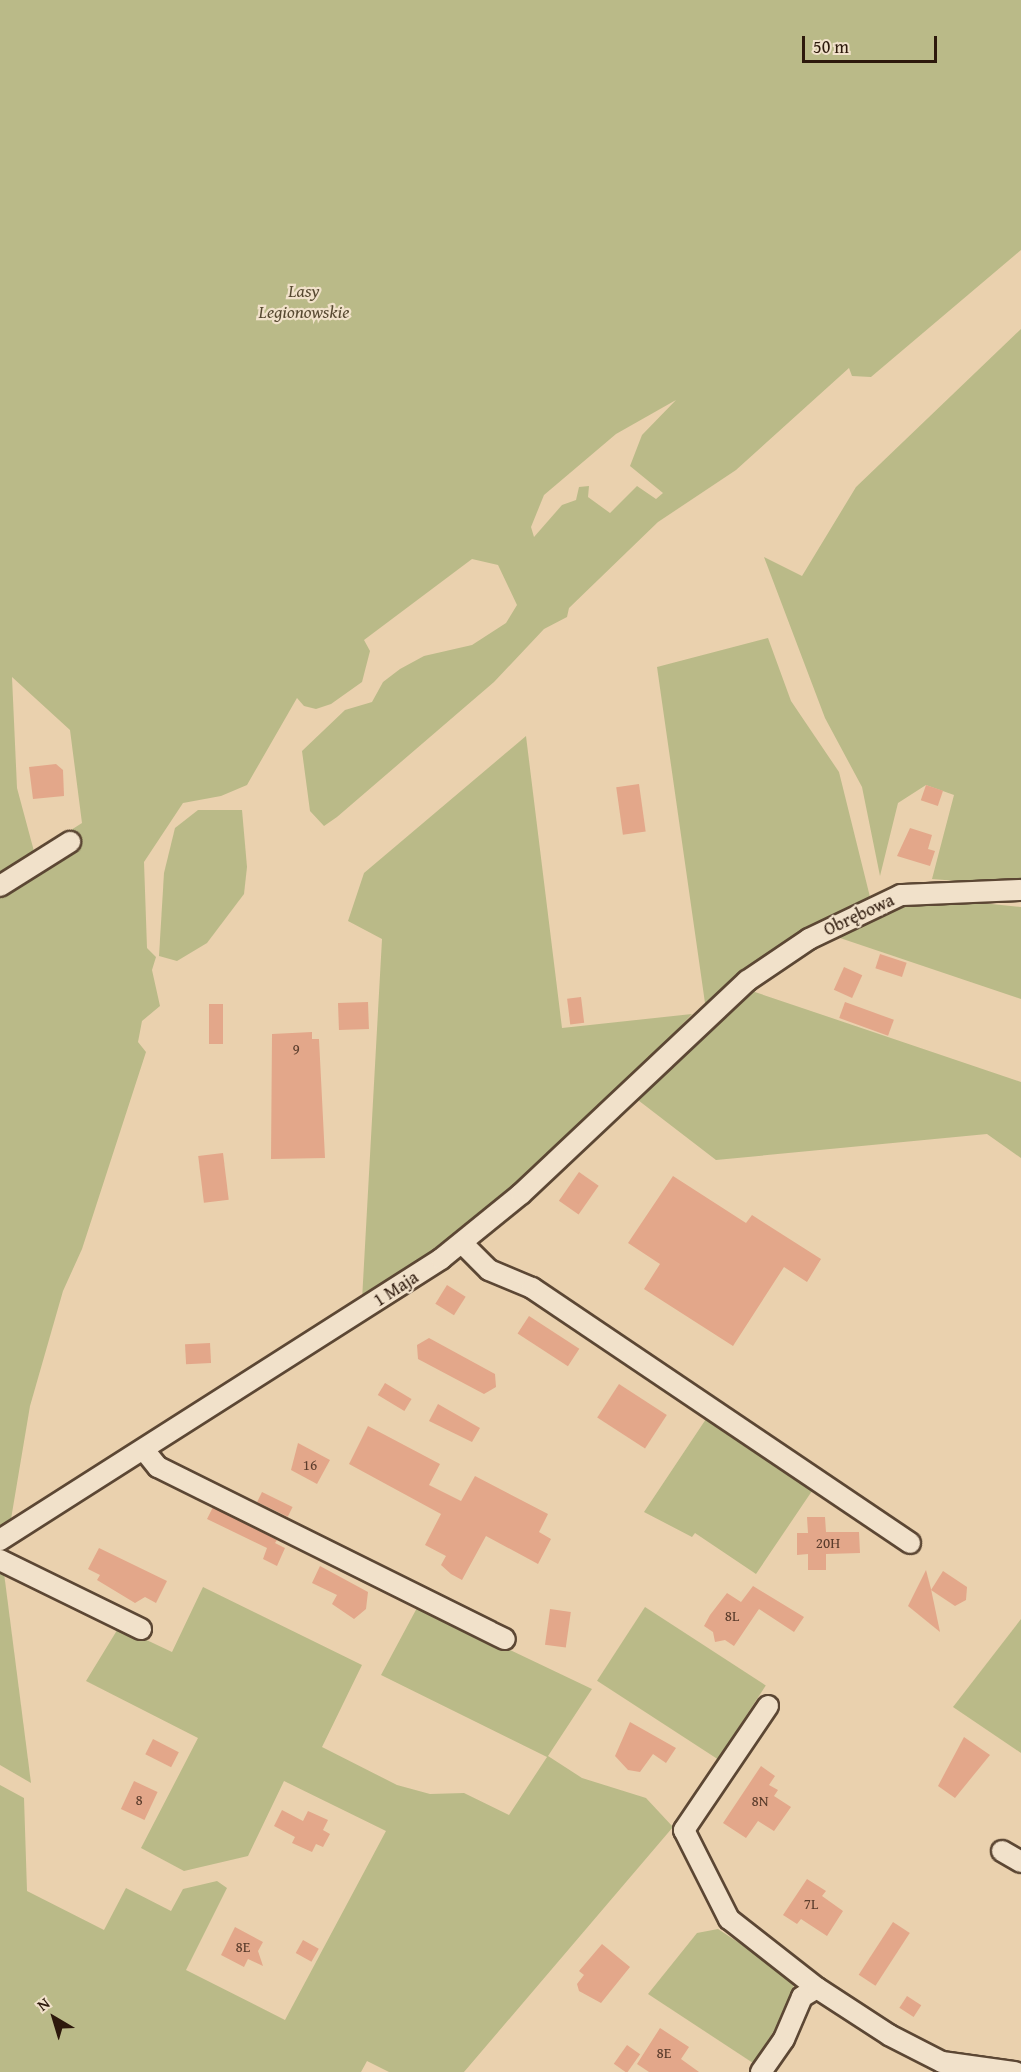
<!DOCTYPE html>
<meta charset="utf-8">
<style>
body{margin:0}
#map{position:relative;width:1021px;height:2072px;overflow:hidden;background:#ead1ae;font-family:"Gentium Book Plus",serif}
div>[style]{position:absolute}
.green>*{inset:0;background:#baba88;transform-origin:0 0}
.building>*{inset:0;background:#e3a78a;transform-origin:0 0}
.roads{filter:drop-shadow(2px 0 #5c4734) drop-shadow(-2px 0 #5c4734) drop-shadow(0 2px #5c4734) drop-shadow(0 -2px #5c4734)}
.minor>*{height:20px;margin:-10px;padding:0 10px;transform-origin:10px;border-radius:10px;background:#f1e1ca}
span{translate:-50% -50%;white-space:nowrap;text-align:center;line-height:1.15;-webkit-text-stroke:4.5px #f1e1ca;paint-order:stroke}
.number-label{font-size:15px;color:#5a3c2c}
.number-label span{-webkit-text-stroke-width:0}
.park-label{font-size:18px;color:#574931;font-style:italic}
.street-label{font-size:18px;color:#2d190c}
.north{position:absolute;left:24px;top:1988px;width:60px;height:60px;-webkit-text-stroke:4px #f1e1ca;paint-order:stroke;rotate:322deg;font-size:16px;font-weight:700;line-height:24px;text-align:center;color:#2d190c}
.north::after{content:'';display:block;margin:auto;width:21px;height:27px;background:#2d190c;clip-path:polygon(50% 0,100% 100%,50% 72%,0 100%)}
.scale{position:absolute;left:802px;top:36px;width:135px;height:27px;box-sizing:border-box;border:3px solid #2d190c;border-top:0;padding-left:8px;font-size:18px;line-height:21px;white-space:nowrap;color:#2d190c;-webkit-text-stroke:4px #f1e1ca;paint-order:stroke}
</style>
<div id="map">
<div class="green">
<div style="clip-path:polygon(evenodd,0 0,1021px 0,1021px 250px,871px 377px,852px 376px,849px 368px,736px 470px,658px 522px,569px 608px,567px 617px,544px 629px,494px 682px,337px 817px,324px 826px,310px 811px,302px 751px,345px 710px,372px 702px,383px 682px,400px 669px,424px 656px,472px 645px,506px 623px,517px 605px,498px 565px,472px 559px,364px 640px,370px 651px,362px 682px,331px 704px,316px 709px,304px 706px,297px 698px,247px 785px,221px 796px,183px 803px,144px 862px,147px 948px,156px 957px,152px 970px,160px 1006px,142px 1021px,138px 1042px,146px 1052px,82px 1249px,63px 1291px,30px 1406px,10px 1525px,0 1530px,0 889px,47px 859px,72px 854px,76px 840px,71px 830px,82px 823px,70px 730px,12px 677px,17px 788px,35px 855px,0 879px,0 0,676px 400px,642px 435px,630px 466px,663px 493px,656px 499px,637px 486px,610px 513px,588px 497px,589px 486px,579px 487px,576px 500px,562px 505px,534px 537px,531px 527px,544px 495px,616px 434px,676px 400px)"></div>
<div style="clip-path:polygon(1021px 329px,1021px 886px,932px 879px,954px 795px,926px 785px,898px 803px,880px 876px,862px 787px,825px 718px,764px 557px,802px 576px,856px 487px)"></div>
<div style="clip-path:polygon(768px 638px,791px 701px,839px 772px,870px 897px,706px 1010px,657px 667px)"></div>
<div style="clip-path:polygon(526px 736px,562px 1028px,692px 1014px,630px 1080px,470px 1224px,362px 1300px,382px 939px,348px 921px,364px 873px)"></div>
<div style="clip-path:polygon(198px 810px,242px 810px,247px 867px,244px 894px,207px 943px,177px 961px,159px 956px,164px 873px,175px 828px)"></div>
<div style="clip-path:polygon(972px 902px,1021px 907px,1021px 999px,837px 937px,898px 906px)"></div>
<div style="clip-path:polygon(749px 990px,1021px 1082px,1021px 1158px,987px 1134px,716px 1160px,634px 1097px)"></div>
<div style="clip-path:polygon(708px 1416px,814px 1488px,756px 1574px,695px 1533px,692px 1537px,644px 1512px)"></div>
<div style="clip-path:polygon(0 1570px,4px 1573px,31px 1783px,0 1765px)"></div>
<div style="clip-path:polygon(203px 1587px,362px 1665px,322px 1747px,397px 1785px,430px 1794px,464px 1793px,509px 1815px,547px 1757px,381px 1675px,418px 1606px,592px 1689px,548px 1756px,582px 1778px,646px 1798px,673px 1827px,464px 2072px,389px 2072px,367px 2061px,361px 2072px,0 2072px,0 1785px,24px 1798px,27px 1891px,104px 1930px,126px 1888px,171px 1911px,183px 1889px,217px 1881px,227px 1888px,186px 1970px,285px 2020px,386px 1831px,284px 1781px,248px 1856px,184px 1871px,141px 1848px,198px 1738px,86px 1681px,119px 1627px,172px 1652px)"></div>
<div style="left:645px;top:1607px;width:144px;height:88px;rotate:33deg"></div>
<div style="clip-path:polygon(1021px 1619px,1021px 1753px,953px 1707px)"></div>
<div style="clip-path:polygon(718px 1929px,791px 1977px,796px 1997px,753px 2063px,648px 1994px,697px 1933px)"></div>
</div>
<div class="building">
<div style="clip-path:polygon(56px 764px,63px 770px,64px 796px,33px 799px,29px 767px)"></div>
<div style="left:639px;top:784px;width:48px;height:23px;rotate:82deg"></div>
<div style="left:926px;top:785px;width:18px;height:16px;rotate:19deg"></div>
<div style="clip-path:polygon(910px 828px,932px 835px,928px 849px,935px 851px,930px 866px,897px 856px)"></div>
<div style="left:880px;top:954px;width:28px;height:15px;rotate:18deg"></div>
<div style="left:844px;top:967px;width:20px;height:25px;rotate:24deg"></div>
<div style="left:581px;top:997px;width:26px;height:14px;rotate:83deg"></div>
<div style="left:368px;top:1002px;width:27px;height:30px;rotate:88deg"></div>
<div style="left:845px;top:1002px;width:52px;height:17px;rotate:20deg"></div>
<div style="left:223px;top:1004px;width:40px;height:14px;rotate:90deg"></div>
<div style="clip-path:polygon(312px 1032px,312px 1039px,319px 1039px,325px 1158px,271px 1159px,272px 1034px)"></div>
<div style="left:223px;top:1153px;width:47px;height:25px;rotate:83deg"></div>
<div style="left:579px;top:1172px;width:24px;height:35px;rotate:35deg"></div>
<div style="clip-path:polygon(673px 1176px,746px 1223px,752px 1215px,821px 1259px,807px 1282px,784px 1267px,733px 1346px,644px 1289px,660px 1264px,628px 1243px)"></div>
<div style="left:447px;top:1285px;width:22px;height:22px;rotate:32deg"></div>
<div style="left:529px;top:1316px;width:60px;height:21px;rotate:33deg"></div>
<div style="clip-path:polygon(429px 1338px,495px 1374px,496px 1387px,484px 1394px,418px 1359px,417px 1345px)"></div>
<div style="left:210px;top:1343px;width:20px;height:25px;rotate:87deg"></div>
<div style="left:385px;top:1383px;width:31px;height:14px;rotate:31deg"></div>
<div style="left:619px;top:1384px;width:57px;height:40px;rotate:33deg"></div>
<div style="clip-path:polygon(438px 1404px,480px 1428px,472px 1442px,429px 1421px)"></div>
<div style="clip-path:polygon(368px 1426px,440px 1464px,429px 1485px,461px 1501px,475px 1476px,548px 1514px,539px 1532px,551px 1539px,538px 1564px,486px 1536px,462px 1580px,451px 1574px,441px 1565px,446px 1556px,425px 1545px,441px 1514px,349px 1464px)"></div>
<div style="clip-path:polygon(298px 1443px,330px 1460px,317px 1484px,291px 1470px)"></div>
<div style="left:262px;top:1492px;width:34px;height:11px;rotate:26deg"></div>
<div style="clip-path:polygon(213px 1507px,277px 1540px,275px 1543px,285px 1548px,277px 1566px,263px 1559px,267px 1548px,207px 1519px)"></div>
<div style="clip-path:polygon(807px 1517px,825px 1517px,826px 1532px,859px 1532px,860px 1553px,826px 1554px,826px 1570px,808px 1570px,808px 1554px,797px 1555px,797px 1533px,808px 1533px)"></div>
<div style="clip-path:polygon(99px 1548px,167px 1581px,156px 1603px,145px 1597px,135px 1603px,97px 1580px,100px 1575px,88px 1569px)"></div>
<div style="clip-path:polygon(320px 1566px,368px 1592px,366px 1609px,354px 1619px,332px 1604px,337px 1595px,312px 1583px)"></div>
<div style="clip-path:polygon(926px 1570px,931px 1589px,940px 1632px,908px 1606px)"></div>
<div style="clip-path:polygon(943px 1571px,967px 1587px,966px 1600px,955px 1606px,931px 1590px)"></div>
<div style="clip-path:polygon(753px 1586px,804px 1617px,794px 1632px,759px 1609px,734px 1646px,725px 1640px,715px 1642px,713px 1632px,704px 1626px,710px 1615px,727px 1593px,741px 1602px)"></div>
<div style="left:550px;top:1609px;width:21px;height:36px;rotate:8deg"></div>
<div style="clip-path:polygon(630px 1722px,676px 1748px,666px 1763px,653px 1754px,640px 1772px,628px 1770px,615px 1756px)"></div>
<div style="clip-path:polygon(964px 1737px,990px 1755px,955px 1798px,938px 1786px)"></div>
<div style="left:153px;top:1739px;width:29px;height:17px;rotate:27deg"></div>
<div style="clip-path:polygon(761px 1766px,775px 1776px,769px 1785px,778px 1790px,774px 1796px,791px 1807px,774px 1831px,758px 1821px,746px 1838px,723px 1823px)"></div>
<div style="left:134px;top:1781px;width:26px;height:31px;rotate:25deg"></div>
<div style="clip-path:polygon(282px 1810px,303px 1821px,308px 1811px,328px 1820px,323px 1830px,330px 1834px,323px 1847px,316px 1844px,312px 1852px,292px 1843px,295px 1837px,274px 1826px)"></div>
<div style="clip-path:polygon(807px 1879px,826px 1891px,822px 1896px,843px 1911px,827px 1936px,801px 1919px,797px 1924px,783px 1915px)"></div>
<div style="left:893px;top:1922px;width:20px;height:63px;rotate:33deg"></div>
<div style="clip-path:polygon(235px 1927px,263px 1942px,258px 1951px,263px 1966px,248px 1959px,244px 1967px,221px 1955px)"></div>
<div style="left:303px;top:1940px;width:18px;height:15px;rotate:29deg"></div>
<div style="clip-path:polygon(602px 1944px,630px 1967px,601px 2003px,579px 1991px,577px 1984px,584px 1975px,579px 1971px)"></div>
<div style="left:907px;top:1996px;width:17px;height:14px;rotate:33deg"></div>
<div style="clip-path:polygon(660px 2028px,689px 2047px,681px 2059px,699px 2072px,649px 2072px,637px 2064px)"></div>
<div style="left:627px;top:2045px;width:16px;height:23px;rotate:35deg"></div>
</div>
<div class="roads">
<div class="minor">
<div style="left:0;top:886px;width:83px;rotate:-32.2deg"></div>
<div style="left:462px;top:1243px;width:38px;rotate:45deg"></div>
<div style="left:489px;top:1270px;width:47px;rotate:22.7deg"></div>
<div style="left:532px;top:1288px;width:456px;rotate:34deg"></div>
<div style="left:144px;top:1450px;width:22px;rotate:51deg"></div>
<div style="left:158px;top:1467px;width:387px;rotate:26.4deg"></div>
<div style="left:0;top:1540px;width:523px;rotate:-32.5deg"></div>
<div style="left:441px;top:1259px;width:103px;rotate:-39.1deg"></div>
<div style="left:521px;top:1194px;width:311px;rotate:-43.3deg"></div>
<div style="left:747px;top:981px;width:75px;rotate:-34.1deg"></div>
<div style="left:809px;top:939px;width:102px;rotate:-25.6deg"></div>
<div style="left:901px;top:895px;width:120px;rotate:-2.4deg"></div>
<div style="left:0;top:1560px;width:157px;rotate:26.1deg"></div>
<div style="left:768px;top:1706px;width:150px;rotate:124.1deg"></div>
<div style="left:684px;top:1830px;width:100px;rotate:63.2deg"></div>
<div style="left:729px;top:1919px;width:112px;rotate:38.1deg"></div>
<div style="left:1002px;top:1851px;width:22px;rotate:30deg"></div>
<div style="left:761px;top:2072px;width:40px;rotate:-55.1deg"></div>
<div style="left:784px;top:2039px;width:46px;rotate:-66.8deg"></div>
<div style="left:802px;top:1997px;width:17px;rotate:-31deg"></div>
<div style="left:817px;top:1988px;width:86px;rotate:33.1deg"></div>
<div style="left:889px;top:2035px;width:59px;rotate:27deg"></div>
<div style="left:942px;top:2062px;width:74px;rotate:7.8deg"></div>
</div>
</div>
<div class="number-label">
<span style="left:296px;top:1049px">9</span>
<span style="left:310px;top:1465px">16</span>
<span style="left:828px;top:1543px">20H</span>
<span style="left:732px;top:1616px">8L</span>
<span style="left:139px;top:1800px">8</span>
<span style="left:760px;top:1801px">8N</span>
<span style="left:811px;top:1904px">7L</span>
<span style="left:243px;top:1947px">8E</span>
<span style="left:664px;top:2053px">8E</span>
</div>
<div class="park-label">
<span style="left:304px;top:302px">Lasy<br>Legionowskie</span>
</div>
<div class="street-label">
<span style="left:859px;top:915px;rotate:-25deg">Obrębowa</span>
<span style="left:396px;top:1289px;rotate:-33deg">1 Maja</span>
</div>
<div class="north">N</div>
<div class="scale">50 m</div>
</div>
